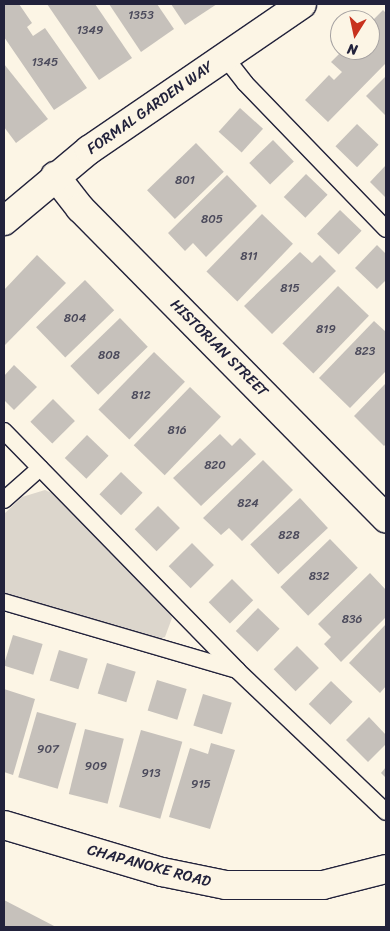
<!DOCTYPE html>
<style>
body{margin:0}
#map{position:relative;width:390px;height:931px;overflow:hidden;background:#fcf5e5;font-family:Sriracha,sans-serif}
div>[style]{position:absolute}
.green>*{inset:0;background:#dcd6cc}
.building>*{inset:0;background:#c6c1bb;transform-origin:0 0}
.roads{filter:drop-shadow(1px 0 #22223b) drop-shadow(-1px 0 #22223b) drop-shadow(0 1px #22223b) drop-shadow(0 -1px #22223b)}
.lane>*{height:16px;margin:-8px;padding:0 8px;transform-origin:8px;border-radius:8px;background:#fcf5e5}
.street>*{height:28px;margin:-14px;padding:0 14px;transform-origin:14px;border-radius:14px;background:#fcf5e5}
span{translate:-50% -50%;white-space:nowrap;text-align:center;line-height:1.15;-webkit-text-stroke:4px #fcf5e5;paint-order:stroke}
.number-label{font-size:12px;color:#4b4a5b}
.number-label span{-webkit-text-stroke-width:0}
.street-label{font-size:15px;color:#22223b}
.frame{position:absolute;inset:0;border:5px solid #22223b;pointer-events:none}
.north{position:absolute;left:330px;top:10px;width:50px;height:50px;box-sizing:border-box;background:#fcf5e5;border:1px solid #a5a1a1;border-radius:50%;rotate:190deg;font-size:14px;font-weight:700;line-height:20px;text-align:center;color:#22223b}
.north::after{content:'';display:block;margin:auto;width:18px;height:22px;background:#c8321e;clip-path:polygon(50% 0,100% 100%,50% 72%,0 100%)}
</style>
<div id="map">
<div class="green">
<div style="clip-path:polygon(45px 490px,52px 493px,166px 607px,172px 618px,165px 637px,156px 640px,4px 596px,4px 514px,22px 497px)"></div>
</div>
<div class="building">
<div style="clip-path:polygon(4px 4px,19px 4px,32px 23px,27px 27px,33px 36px,45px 28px,87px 88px,54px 110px,4px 37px)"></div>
<div style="clip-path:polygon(47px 4px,95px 4px,132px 58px,99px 80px)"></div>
<div style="clip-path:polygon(109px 4px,157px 4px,174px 29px,141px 52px)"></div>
<div style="clip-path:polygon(171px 4px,217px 4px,185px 25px)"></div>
<div style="clip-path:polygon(383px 10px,386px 13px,386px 63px,328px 122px,305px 100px,329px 75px,334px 80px,342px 72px,331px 62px,343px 50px,370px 50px,370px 23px)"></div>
<div style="clip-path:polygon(4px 64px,48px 119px,16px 143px,4px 127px)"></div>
<div style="clip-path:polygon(386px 76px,386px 116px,366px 96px)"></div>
<div style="left:240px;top:108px;width:31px;height:32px;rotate:42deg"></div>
<div style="left:357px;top:124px;width:30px;height:31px;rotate:44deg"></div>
<div style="left:273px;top:140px;width:30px;height:33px;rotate:46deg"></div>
<div style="left:196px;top:143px;width:40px;height:68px;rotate:46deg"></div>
<div style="clip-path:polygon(386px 165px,386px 198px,370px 182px)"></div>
<div style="left:306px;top:174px;width:30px;height:32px;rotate:44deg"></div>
<div style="clip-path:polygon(227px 175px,257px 206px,206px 257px,193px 243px,185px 251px,168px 233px)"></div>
<div style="left:340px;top:210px;width:30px;height:33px;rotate:44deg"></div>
<div style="left:262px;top:214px;width:43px;height:80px;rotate:44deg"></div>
<div style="clip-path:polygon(377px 245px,386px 254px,386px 280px,377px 289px,355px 268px)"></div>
<div style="clip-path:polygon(300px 252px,312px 263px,320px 255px,336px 271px,272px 334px,244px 306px)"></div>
<div style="clip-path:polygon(37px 255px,66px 283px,4px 346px,4px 290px)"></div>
<div style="left:85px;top:280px;width:42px;height:68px;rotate:46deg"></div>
<div style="left:338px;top:286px;width:43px;height:80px;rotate:44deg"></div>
<div style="left:120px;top:318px;width:40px;height:69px;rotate:46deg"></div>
<div style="clip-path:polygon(374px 321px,386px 332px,386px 371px,350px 408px,319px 378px)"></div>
<div style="left:154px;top:352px;width:43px;height:80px;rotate:44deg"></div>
<div style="clip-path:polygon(14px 365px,37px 387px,14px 410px,4px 400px,4px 376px)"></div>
<div style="clip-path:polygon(386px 383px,386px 444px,384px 446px,354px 416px)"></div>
<div style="left:190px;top:387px;width:43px;height:81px;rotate:44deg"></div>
<div style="left:53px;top:399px;width:31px;height:32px;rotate:45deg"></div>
<div style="clip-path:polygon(220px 434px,232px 446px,240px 438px,256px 454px,201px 506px,173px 478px)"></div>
<div style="left:87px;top:435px;width:30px;height:32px;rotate:44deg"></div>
<div style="clip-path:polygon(263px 460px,293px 490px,242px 541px,229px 528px,221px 535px,203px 518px)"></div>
<div style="left:121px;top:472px;width:30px;height:31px;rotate:44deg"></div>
<div style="left:300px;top:498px;width:41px;height:68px;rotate:47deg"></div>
<div style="left:158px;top:506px;width:31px;height:33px;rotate:45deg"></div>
<div style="left:330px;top:539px;width:40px;height:69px;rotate:46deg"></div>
<div style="left:192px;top:543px;width:31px;height:33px;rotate:45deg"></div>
<div style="clip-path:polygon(370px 573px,386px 590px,386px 617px,341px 662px,324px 644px,331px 637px,318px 624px)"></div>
<div style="left:232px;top:579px;width:30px;height:33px;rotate:45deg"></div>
<div style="left:258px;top:608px;width:30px;height:32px;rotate:44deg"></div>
<div style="clip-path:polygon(386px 624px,386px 686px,380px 693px,349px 663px)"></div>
<div style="left:13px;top:635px;width:31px;height:32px;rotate:17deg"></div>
<div style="left:297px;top:646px;width:31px;height:33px;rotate:45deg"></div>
<div style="left:59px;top:650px;width:30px;height:32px;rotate:17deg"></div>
<div style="left:107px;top:663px;width:30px;height:32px;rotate:17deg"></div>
<div style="left:157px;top:680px;width:31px;height:32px;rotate:17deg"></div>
<div style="left:331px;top:681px;width:30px;height:32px;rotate:44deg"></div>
<div style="clip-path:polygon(4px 689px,35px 699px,13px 775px,4px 772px)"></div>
<div style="left:203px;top:694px;width:30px;height:33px;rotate:17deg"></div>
<div style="left:37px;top:712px;width:41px;height:68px;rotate:16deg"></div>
<div style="clip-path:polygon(369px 717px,386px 735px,386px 744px,368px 762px,346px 740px)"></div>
<div style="left:85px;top:729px;width:40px;height:67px;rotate:14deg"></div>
<div style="left:141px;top:730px;width:43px;height:80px;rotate:16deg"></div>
<div style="clip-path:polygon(211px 743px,235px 750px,210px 829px,169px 817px,190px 748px,208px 754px)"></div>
<div style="clip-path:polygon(386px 767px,386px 778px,381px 773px)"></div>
<div style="clip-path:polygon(4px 900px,56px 927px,4px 927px)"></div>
</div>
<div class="roads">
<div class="lane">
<div style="left:224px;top:56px;width:34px;rotate:52deg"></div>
<div style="left:245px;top:83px;width:203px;rotate:46deg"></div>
<div style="left:4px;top:431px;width:335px;rotate:45.7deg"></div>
<div style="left:238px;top:671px;width:204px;rotate:43.6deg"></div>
<div style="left:4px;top:500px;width:48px;rotate:-41.6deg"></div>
<div style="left:4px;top:602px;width:242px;rotate:16.3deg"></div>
</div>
<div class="street">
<div style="left:55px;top:176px;width:41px;rotate:52deg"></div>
<div style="left:80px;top:208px;width:436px;rotate:45.4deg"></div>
<div style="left:4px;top:221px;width:111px;rotate:-39.9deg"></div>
<div style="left:89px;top:150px;width:258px;rotate:-34.4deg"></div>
<div style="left:4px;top:825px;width:165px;rotate:16.6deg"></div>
<div style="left:162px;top:872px;width:65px;rotate:11.5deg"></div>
<div style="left:226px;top:885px;width:97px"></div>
<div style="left:323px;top:885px;width:65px;rotate:-14.3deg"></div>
</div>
</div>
<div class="number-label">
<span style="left:141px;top:16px">1353</span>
<span style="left:90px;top:31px">1349</span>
<span style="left:45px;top:63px">1345</span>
<span style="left:185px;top:181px">801</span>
<span style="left:212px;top:220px">805</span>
<span style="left:249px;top:257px">811</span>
<span style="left:290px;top:289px">815</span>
<span style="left:75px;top:319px">804</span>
<span style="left:326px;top:330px">819</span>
<span style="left:365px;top:352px">823</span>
<span style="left:109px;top:356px">808</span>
<span style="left:141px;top:396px">812</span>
<span style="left:177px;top:431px">816</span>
<span style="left:215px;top:466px">820</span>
<span style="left:248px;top:504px">824</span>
<span style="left:289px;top:536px">828</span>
<span style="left:319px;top:577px">832</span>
<span style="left:352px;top:620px">836</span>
<span style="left:48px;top:750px">907</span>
<span style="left:96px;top:767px">909</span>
<span style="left:151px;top:774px">913</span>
<span style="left:201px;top:785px">915</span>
</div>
<div class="street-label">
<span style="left:150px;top:108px;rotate:-35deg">FORMAL GARDEN WAY</span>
<span style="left:219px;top:348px;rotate:45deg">HISTORIAN STREET</span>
<span style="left:149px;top:866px;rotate:15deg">CHAPANOKE ROAD</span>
</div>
<div class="frame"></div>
<div class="north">N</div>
</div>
